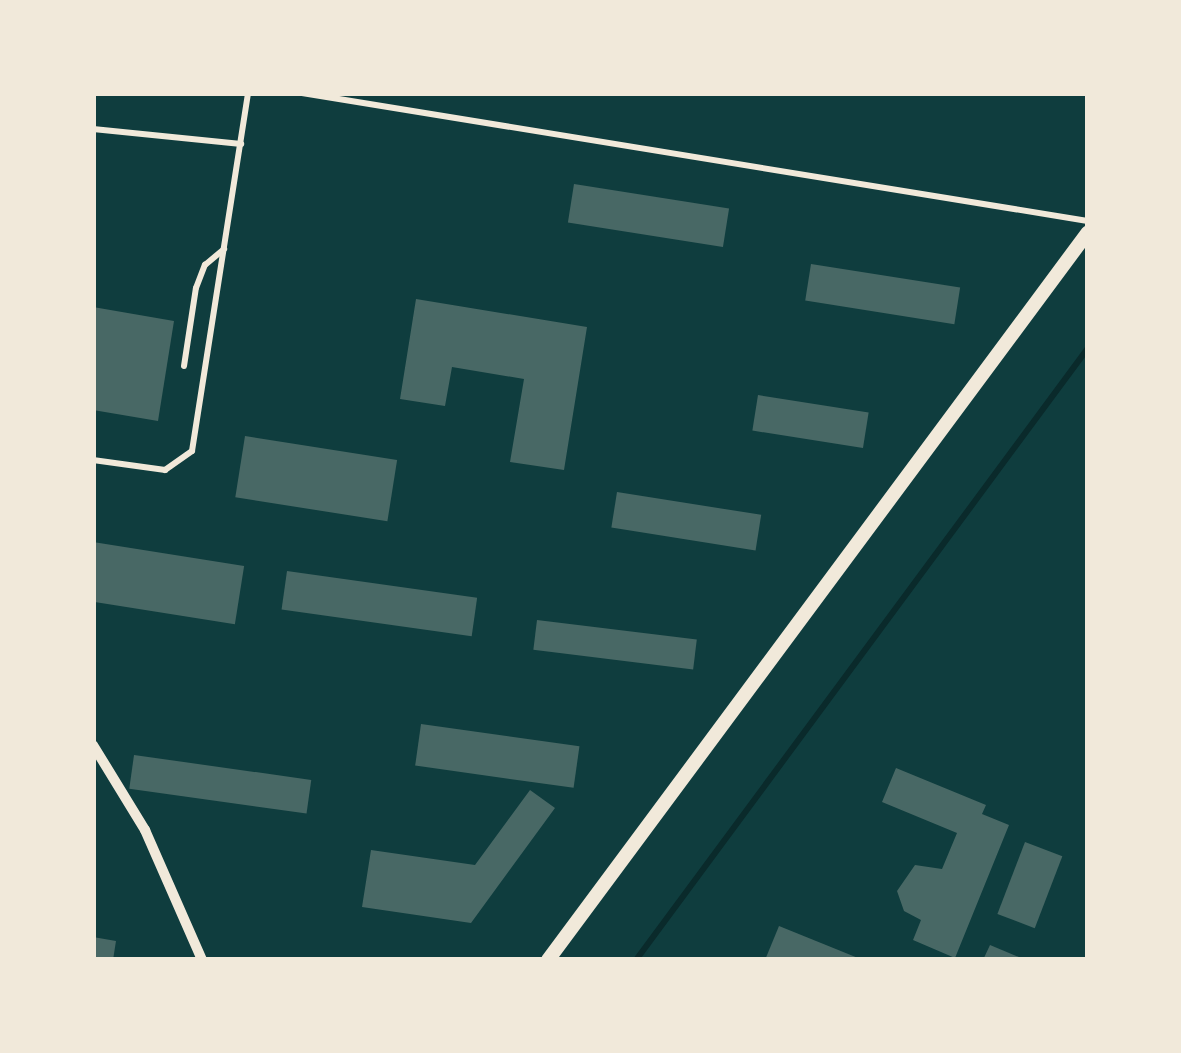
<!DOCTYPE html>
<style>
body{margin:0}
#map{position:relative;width:1181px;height:1053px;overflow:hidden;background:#0f3d3e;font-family:"Varela Round",sans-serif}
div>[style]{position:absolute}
.stream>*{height:6px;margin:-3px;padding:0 3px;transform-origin:3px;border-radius:3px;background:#0a2a2b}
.building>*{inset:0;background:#486865;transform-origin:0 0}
.service>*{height:6px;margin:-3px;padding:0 3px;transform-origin:3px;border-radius:3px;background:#f1e9da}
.minor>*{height:10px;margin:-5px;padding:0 5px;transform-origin:5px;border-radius:5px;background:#f1e9da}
.tertiary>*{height:14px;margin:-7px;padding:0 7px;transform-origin:7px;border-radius:7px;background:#f1e9da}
span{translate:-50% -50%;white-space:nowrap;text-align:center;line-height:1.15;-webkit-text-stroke:10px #f1e9da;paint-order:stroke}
.frame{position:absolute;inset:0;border:96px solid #f1e9da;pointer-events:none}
</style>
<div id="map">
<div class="stream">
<div style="left:636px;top:960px;width:761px;rotate:-53.55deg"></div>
</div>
<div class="building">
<div style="left:574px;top:184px;width:157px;height:39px;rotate:9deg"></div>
<div style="left:811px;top:264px;width:151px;height:37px;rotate:9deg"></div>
<div style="clip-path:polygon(416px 299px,587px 327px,564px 470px,510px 462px,524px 379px,452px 367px,445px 406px,400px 399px)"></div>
<div style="clip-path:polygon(93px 307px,174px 321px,158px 421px,93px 410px)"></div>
<div style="left:758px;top:395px;width:112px;height:36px;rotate:9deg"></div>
<div style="left:245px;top:436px;width:154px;height:62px;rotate:9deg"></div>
<div style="left:617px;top:492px;width:146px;height:36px;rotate:9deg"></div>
<div style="left:93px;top:542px;width:153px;height:59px;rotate:9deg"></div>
<div style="left:287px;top:571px;width:192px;height:39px;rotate:8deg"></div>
<div style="left:537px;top:620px;width:161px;height:30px;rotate:7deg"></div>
<div style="left:421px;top:724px;width:160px;height:42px;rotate:8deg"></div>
<div style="left:134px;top:755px;width:179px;height:34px;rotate:8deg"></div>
<div style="clip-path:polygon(896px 768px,986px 805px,982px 814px,1009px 825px,955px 958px,913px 940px,921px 920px,904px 911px,897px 891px,915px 865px,942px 869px,957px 833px,882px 802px)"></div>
<div style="clip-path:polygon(530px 790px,555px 808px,471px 923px,362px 907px,371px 850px,475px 865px)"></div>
<div style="left:1025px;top:842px;width:40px;height:77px;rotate:21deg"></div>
<div style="clip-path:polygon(779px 926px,863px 960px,765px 960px)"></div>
<div style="clip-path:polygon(93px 937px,116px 941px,113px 960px,93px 960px)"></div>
<div style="clip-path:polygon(990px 945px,1026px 960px,983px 960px)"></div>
</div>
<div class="service">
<div style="left:302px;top:93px;width:796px;rotate:9.25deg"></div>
<div style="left:93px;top:129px;width:149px;rotate:5.8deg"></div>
<div style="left:184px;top:366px;width:79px;rotate:-81.3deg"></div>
<div style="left:196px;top:288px;width:25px;rotate:-69deg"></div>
<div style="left:205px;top:265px;width:25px;rotate:-40deg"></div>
<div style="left:93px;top:460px;width:73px;rotate:7.9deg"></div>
<div style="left:165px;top:470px;width:33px;rotate:-35deg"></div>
<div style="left:192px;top:451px;width:362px;rotate:-81.1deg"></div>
</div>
<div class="minor">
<div style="left:93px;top:745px;width:100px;rotate:58.5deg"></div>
<div style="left:145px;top:830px;width:142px;rotate:66.3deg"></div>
</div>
<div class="tertiary">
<div style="left:548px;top:960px;width:906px;rotate:-53.43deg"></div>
</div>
<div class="frame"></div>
</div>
